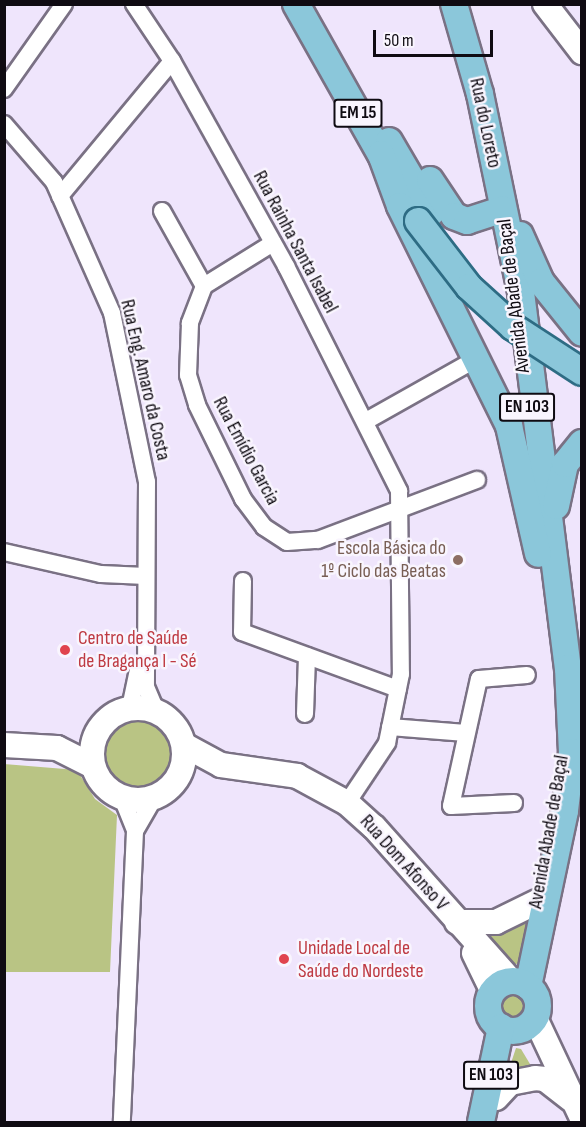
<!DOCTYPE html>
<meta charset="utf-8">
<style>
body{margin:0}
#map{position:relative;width:586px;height:1127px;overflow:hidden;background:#efe5fc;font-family:"Sofia Sans Condensed",sans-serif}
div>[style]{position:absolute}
.green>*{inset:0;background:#b9c484}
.round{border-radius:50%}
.roads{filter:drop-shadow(2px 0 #7a7184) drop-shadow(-2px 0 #7a7184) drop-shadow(0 2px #7a7184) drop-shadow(0 -2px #7a7184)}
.street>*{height:16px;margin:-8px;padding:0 8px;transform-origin:8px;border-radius:8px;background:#fff}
.secondary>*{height:24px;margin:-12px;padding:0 12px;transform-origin:12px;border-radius:12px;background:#fff}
.secondary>.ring{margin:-12px;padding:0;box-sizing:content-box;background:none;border:24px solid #fff;border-radius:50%}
.primary>*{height:26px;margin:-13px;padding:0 13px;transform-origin:13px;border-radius:13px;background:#8bc7da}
.primary>.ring{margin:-13px;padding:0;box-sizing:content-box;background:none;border:26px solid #8bc7da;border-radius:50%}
.bridges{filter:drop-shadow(2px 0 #2e6c84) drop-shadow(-2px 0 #2e6c84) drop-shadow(0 2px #2e6c84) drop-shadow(0 -2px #2e6c84)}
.primary-bridge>*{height:26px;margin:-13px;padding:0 13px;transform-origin:13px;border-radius:13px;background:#8bc7da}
.dots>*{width:16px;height:16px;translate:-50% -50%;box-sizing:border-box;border:3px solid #f9f5fe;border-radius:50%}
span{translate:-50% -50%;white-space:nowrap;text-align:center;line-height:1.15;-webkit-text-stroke:5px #f9f5fe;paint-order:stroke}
.shield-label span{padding:2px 4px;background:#f9f5fe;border:2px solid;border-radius:4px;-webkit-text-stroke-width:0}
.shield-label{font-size:18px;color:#0f0b12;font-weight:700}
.street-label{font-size:20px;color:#0f0b12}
.education-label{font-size:20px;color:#785e54}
.right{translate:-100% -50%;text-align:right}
.health-label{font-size:20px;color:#be3a42}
.left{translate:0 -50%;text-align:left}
.frame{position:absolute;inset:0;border:6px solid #0f0b12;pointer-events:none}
.scale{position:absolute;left:373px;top:30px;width:120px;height:27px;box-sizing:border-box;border:3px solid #0f0b12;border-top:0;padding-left:8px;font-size:18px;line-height:21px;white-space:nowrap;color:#0f0b12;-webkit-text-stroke:4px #f9f5fe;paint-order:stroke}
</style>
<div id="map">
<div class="green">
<div class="round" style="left:101px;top:717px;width:74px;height:74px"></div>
<div style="clip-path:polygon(4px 764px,77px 770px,95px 799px,117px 815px,110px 972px,5px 972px)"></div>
<div style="clip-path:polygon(528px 918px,520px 961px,512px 968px,479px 932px)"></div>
<div class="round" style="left:497px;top:990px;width:32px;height:32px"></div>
<div style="clip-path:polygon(516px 1048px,521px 1049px,533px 1069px,508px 1072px)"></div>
</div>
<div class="roads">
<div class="street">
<div style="left:134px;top:4px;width:69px;rotate:56.3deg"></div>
<div style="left:172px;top:61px;width:235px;rotate:60.9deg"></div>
<div style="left:286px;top:266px;width:252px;rotate:63.3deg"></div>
<div style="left:399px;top:491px;width:183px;rotate:89.4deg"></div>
<div style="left:401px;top:674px;width:70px;rotate:101.5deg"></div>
<div style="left:387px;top:743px;width:72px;rotate:123.7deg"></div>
<div style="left:4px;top:89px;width:104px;rotate:-54.8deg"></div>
<div style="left:4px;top:124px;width:77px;rotate:49.2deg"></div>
<div style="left:54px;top:182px;width:143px;rotate:66.1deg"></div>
<div style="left:112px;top:313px;width:173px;rotate:78.3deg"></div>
<div style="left:147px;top:482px;width:205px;rotate:90.3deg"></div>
<div style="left:146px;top:687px;width:26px;rotate:67deg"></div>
<div style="left:60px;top:196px;width:175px;rotate:-50.3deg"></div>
<div style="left:162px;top:211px;width:86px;rotate:60.8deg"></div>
<div style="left:273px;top:243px;width:81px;rotate:148.1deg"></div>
<div style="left:204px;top:286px;width:40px;rotate:111deg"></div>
<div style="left:190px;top:323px;width:52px;rotate:92.2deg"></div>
<div style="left:188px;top:375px;width:31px;rotate:73deg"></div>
<div style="left:197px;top:405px;width:105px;rotate:63.9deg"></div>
<div style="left:243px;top:499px;width:35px;rotate:53deg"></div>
<div style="left:264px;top:527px;width:27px;rotate:33deg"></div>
<div style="left:287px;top:542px;width:31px;rotate:-4deg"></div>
<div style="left:318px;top:540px;width:170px;rotate:-20.7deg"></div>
<div style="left:366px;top:421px;width:129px;rotate:-29.4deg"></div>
<div style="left:4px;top:552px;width:99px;rotate:12.8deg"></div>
<div style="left:101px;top:574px;width:45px;rotate:2.5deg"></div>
<div style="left:243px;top:581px;width:51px;rotate:91.1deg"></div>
<div style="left:242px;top:632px;width:166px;rotate:20.1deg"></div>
<div style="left:130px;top:708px;width:44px;rotate:-78.2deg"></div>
<div style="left:305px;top:714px;width:58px;rotate:-88deg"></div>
<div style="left:390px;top:727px;width:76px;rotate:4.5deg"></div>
<div style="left:122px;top:798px;width:35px;rotate:68deg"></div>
<div style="left:135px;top:831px;width:291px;rotate:92.6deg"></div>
<div style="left:514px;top:803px;width:63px;rotate:177.3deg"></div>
<div style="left:451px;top:806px;width:130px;rotate:-77.6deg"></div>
<div style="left:479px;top:679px;width:48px;rotate:-4.8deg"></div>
<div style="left:135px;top:831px;width:39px;rotate:-60deg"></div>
</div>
<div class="secondary">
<div style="left:545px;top:4px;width:61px;rotate:52.4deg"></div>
<div class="ring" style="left:92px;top:708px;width:68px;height:68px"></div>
<div style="left:4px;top:745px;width:53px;rotate:3.2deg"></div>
<div style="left:57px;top:748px;width:40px;rotate:26.6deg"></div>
<div style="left:184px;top:745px;width:42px;rotate:28.4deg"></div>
<div style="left:221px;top:765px;width:77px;rotate:8.2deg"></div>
<div style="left:297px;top:776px;width:57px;rotate:28.4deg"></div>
<div style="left:347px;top:803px;width:36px;rotate:42deg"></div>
<div style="left:374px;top:827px;width:206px;rotate:48.3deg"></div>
<div style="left:457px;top:922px;width:39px"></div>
<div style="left:496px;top:922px;width:46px;rotate:-26deg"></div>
<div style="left:474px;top:953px;width:43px;rotate:64deg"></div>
<div style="left:535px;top:1018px;width:110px;rotate:64.8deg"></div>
<div style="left:496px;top:1098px;width:21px;rotate:-47deg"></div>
<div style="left:510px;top:1083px;width:25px;rotate:-11deg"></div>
<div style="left:535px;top:1078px;width:10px;rotate:6deg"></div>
<div style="left:545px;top:1079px;width:33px;rotate:38deg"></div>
</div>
<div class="primary">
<div style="left:296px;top:4px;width:189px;rotate:60.6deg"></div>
<div style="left:454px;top:4px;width:94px;rotate:73.9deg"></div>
<div style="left:480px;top:94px;width:202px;rotate:78.3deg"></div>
<div style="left:521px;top:292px;width:379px;rotate:82.9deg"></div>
<div style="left:568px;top:668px;width:84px;rotate:87.3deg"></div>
<div style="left:572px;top:752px;width:59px;rotate:96.8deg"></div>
<div style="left:565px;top:811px;width:179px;rotate:101.9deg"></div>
<div style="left:389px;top:141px;width:83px;rotate:59.7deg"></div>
<div style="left:381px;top:154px;width:55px;rotate:69.9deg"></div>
<div style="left:400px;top:206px;width:246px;rotate:63.6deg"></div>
<div style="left:509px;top:426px;width:131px;rotate:77.2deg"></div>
<div style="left:430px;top:180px;width:43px;rotate:56.3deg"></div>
<div style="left:454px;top:216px;width:14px;rotate:21deg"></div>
<div style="left:467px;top:221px;width:38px;rotate:-18deg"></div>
<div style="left:520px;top:235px;width:51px;rotate:65.9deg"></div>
<div style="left:541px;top:282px;width:65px;rotate:51.2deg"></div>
<div style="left:556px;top:506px;width:43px;rotate:-77.9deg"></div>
<div style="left:565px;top:464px;width:27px;rotate:-51deg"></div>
<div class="ring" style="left:488px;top:981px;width:24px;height:24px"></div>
<div style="left:481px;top:1122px;width:97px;rotate:-78.1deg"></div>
</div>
</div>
<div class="bridges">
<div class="primary-bridge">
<div style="left:418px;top:221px;width:83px;rotate:52.3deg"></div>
<div style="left:469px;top:287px;width:59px;rotate:42.3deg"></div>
<div style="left:513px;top:327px;width:82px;rotate:33.1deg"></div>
</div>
</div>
<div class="dots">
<div style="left:458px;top:560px;background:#8d6e63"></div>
<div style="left:65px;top:650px;background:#e0444e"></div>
<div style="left:284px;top:959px;background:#e0444e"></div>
</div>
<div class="shield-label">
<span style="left:358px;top:113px">EM 15</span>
<span style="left:527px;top:407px">EN 103</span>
<span style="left:491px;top:1075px">EN 103</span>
</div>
<div class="street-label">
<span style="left:485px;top:123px;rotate:78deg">Rua do Loreto</span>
<span style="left:295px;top:242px;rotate:62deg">Rua Rainha Santa Isabel</span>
<span style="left:514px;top:296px;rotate:-97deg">Avenida Abade de Baçal</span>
<span style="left:145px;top:380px;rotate:77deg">Rua Eng. Amaro da Costa</span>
<span style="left:246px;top:451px;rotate:62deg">Rua Emídio Garcia</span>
<span style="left:549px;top:832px;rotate:-80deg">Avenida Abade de Baçal</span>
<span style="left:404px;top:863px;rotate:48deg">Rua Dom Afonso V</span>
</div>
<div class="education-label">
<span class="right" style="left:446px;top:560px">Escola Básica do<br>1º Ciclo das Beatas</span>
</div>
<div class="health-label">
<span class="left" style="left:78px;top:650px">Centro de Saúde<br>de Bragança I - Sé</span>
<span class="left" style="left:298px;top:960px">Unidade Local de<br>Saúde do Nordeste</span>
</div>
<div class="frame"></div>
<div class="scale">50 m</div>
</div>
